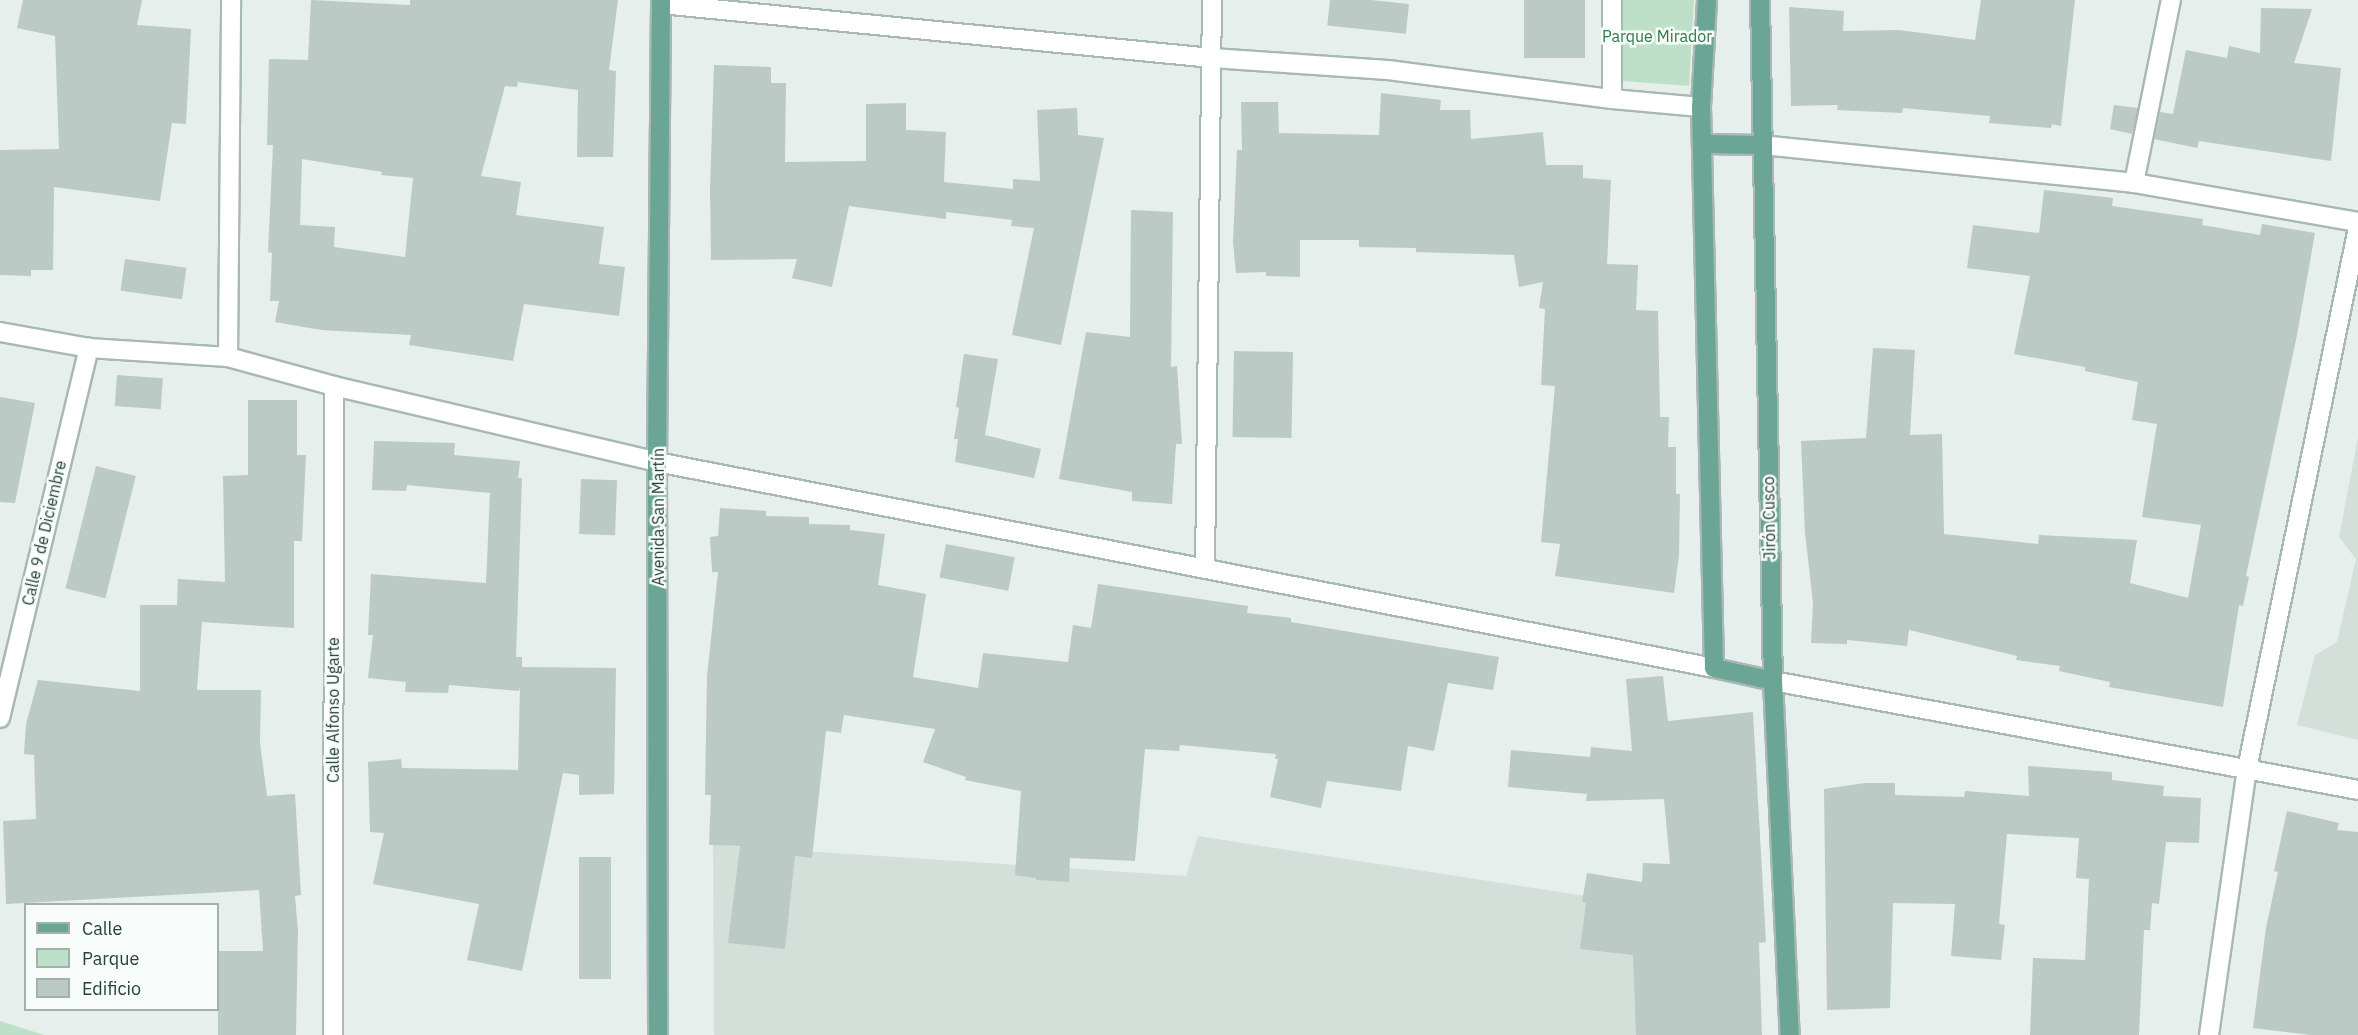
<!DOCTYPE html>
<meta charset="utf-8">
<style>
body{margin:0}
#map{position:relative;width:2358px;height:1035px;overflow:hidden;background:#e6efeb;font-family:"IBM Plex Sans",sans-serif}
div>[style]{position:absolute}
.built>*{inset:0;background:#d4dfda}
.green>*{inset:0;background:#bfe0c8}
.building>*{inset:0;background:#bbcac4;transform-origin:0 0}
.roads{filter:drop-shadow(2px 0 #a8b8b2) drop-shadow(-2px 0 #a8b8b2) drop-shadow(0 2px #a8b8b2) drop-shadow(0 -2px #a8b8b2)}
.minor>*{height:18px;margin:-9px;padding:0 9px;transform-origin:9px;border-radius:9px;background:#fff}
.major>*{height:18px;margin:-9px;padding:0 9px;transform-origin:9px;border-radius:9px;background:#6aa596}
span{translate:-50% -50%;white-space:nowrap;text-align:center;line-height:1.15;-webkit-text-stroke:5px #f7fbf9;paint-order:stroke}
.park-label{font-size:16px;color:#2d7a4b}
.street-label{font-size:16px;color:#24423a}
.legend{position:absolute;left:24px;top:903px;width:195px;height:108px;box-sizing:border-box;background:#f7fbf9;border:2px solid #a3b1ad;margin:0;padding:8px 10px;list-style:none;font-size:18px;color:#24423a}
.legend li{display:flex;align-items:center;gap:12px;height:30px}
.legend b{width:30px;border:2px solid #a3b1ad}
</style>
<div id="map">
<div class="built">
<div style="clip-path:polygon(2358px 437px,2358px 740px,2297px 725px,2315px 655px,2337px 642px,2356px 559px,2339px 537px)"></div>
<div style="clip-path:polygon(1198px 836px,1656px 907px,1659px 1035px,714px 1035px,713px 845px,1186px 876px)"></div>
</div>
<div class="green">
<div style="clip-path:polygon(1621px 0,1694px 0,1689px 86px,1623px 81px)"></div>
<div style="clip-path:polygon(0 1021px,44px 1035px,0 1035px)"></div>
</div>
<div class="building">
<div style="clip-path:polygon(23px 0,142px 0,137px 25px,191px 29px,186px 124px,172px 123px,160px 201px,54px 187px,53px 270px,31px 270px,31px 276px,0 275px,0 150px,59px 149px,55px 36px,17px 28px)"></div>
<div style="clip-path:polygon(evenodd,311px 0,410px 5px,410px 0,618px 0,609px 70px,616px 71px,613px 157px,577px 157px,578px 90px,518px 82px,517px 87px,505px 86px,481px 176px,521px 182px,516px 215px,604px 227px,599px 264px,625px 267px,619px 316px,524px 304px,513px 361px,409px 345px,411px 335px,321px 330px,275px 322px,279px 301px,270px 301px,272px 253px,268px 252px,273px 145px,267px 145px,269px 59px,308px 60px,311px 0,302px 159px,382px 172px,381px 175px,413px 178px,405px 257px,334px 247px,335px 227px,300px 225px,302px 159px)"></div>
<div style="left:1524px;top:0;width:61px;height:58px"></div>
<div style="clip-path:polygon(1981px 0,2075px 0,2061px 126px,2052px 124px,2051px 128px,1989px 123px,1990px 116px,1903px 108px,1902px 113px,1837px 110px,1838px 105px,1791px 106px,1789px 7px,1844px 11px,1843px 31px,1899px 30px,1975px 40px)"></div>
<div style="left:1409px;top:4px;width:30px;height:79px;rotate:96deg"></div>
<div style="clip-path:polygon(2261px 8px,2312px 9px,2294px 63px,2341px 68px,2331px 161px,2199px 141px,2197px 148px,2154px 139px,2160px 112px,2173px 114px,2186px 50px,2227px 58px,2229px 46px,2260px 53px)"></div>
<div style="clip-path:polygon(714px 65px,771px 67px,771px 83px,786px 83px,785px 162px,866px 161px,866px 104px,906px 103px,906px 130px,946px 132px,944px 182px,1013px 189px,1013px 179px,1040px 181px,1037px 110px,1077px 108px,1078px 135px,1104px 138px,1061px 345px,1012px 335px,1034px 228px,1011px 226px,1012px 220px,946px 212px,946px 219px,849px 206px,832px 287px,792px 278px,797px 259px,711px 260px,710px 189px)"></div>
<div style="clip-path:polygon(1381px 93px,1441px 100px,1440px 110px,1470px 110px,1471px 139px,1543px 132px,1546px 165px,1583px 165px,1583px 178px,1611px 180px,1607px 264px,1638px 265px,1636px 310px,1658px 311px,1660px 417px,1669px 417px,1668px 447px,1676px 447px,1676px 494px,1680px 494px,1679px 555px,1674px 593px,1555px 576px,1560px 544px,1541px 542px,1555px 386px,1541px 385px,1545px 309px,1539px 308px,1543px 282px,1519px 287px,1514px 255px,1416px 252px,1416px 248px,1359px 247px,1359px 240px,1300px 240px,1300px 277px,1266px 276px,1266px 272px,1236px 273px,1233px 242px,1237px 150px,1242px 150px,1241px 102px,1278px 102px,1279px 133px,1379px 135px)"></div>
<div style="clip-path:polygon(2114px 105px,2138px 108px,2132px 134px,2110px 129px)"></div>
<div style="clip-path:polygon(2044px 190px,2113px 198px,2112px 206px,2203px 219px,2202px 225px,2260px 235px,2262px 224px,2315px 233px,2297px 335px,2246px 576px,2249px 577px,2243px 606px,2239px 605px,2223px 707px,2109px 687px,2110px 682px,2059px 671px,2060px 666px,2016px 660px,2017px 656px,1909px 630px,1907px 646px,1847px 640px,1847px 644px,1811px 643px,1813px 603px,1805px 533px,1801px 441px,1866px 438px,1873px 348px,1915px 350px,1910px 435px,1942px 434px,1944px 534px,2038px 544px,2039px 535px,2137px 540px,2130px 583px,2188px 598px,2201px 525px,2142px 517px,2157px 424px,2132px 420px,2138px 382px,2085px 371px,2085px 367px,2014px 354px,2030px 276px,1967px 268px,1973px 225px,2039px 233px)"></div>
<div style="clip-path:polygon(1131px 210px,1173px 212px,1171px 367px,1177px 366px,1182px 444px,1176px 444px,1172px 504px,1132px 501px,1132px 492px,1059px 479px,1086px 332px,1130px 337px)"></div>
<div style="left:125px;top:259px;width:62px;height:32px;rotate:8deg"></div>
<div style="left:1293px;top:352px;width:86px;height:59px;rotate:91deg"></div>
<div style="clip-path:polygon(964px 354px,998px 359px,985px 435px,1041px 449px,1034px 478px,955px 462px,958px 439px,954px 439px,959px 408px,956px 407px)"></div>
<div style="left:117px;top:375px;width:46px;height:31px;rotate:4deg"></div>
<div style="clip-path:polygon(0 397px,35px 403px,15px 503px,0 502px)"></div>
<div style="clip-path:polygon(248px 400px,297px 400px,297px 455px,306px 455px,302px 541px,294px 541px,294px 628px,202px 622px,197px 690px,261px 690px,260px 743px,267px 796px,295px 794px,301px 895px,295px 896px,298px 931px,296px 1035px,218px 1035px,218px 951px,263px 951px,259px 890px,6px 904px,3px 821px,36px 819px,34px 755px,24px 754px,26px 724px,38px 680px,140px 691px,140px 605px,177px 605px,178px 579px,225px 582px,223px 476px,248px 475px)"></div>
<div style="clip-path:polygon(374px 441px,455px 443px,454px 455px,520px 461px,518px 478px,522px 478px,516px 657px,522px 657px,522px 667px,616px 668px,614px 794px,579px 795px,579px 775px,563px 773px,522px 971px,467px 960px,479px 904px,373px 884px,384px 833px,370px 832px,368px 762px,401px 759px,402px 768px,518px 770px,520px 686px,519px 691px,449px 685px,448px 693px,405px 692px,406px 682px,368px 678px,373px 635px,368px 635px,371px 574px,486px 583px,490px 493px,407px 485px,406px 491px,372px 490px)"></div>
<div style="left:96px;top:466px;width:41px;height:126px;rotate:14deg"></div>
<div style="left:581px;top:479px;width:36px;height:55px;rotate:2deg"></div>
<div style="clip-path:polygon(720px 508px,766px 511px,766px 516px,809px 517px,809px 524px,850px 525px,850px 530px,885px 534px,878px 585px,926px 594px,913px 677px,978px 688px,983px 653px,1068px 662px,1073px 625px,1091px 628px,1098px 584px,1248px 606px,1247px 613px,1291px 618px,1291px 622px,1499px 657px,1493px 690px,1448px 683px,1434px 751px,1408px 746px,1401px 791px,1327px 781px,1321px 808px,1270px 797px,1278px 759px,1275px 759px,1276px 754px,1180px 745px,1179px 751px,1145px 749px,1135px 861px,1070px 858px,1069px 882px,1036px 880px,1036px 878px,1015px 875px,1021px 791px,965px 780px,966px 777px,923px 762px,935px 729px,844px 715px,841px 733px,826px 731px,812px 858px,795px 856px,785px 949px,728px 943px,740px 846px,709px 845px,711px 795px,705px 795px,707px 676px,718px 572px,712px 572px,710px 537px,718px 536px)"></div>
<div style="left:946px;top:544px;width:70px;height:34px;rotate:11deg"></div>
<div style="clip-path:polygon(1663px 676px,1668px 721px,1753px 712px,1766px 942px,1759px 943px,1762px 1035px,1636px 1035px,1633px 955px,1580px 949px,1586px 903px,1582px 902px,1587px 873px,1642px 882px,1643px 863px,1670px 864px,1664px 799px,1586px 801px,1587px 794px,1508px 787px,1511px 750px,1590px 757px,1591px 747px,1632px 751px,1626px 679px)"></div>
<div style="clip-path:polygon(2028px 766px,2112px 772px,2112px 780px,2164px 786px,2163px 796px,2201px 798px,2199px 843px,2166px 842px,2159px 904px,2152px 903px,2150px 930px,2144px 930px,2139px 1035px,2030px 1035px,2033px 958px,2085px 960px,2089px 879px,2076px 878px,2079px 838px,2007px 834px,1999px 924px,2005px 925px,2001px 960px,1951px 956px,1955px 904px,1893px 903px,1890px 1008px,1827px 1010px,1824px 789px,1865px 783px,1895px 783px,1895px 795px,1964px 797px,1965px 791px,2029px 796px)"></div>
<div style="clip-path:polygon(2287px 811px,2339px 823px,2337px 830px,2358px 832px,2358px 1035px,2310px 1035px,2253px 1028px,2266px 928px,2278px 872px,2274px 871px)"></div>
<div style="left:579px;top:857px;width:32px;height:122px"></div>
</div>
<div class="roads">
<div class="minor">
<div style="left:1612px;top:0;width:99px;rotate:90deg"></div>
<div style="left:661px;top:4px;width:554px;rotate:5.6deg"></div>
<div style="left:1212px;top:58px;width:176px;rotate:3.9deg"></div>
<div style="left:1388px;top:70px;width:226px;rotate:7.4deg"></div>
<div style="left:1612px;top:99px;width:89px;rotate:5.1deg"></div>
<div style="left:1762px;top:145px;width:374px;rotate:5.8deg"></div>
<div style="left:2134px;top:183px;width:227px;rotate:9.9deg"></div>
<div style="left:2134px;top:183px;width:187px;rotate:-78.6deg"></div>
<div style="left:0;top:332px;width:90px;rotate:10.2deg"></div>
<div style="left:89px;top:348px;width:139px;rotate:3.7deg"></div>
<div style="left:228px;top:357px;width:110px;rotate:15.3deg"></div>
<div style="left:334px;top:386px;width:332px;rotate:13.2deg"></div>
<div style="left:657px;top:462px;width:1077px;rotate:11.03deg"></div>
<div style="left:228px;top:357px;width:357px;rotate:-89.5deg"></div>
<div style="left:1205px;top:569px;width:569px;rotate:-89.3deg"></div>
<div style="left:1773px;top:681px;width:595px;rotate:10.55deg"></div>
<div style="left:0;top:718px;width:381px;rotate:-76.5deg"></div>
<div style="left:333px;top:1035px;width:649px;rotate:-89.91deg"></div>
<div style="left:2209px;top:1035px;width:269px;rotate:-81.9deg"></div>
<div style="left:2247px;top:769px;width:552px;rotate:-78.41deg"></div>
</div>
<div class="major">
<div style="left:1707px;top:0;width:107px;rotate:93.2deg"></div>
<div style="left:1701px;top:107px;width:561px;rotate:88.67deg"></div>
<div style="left:1714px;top:668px;width:60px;rotate:12.4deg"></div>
<div style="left:1760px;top:0;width:681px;rotate:88.91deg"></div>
<div style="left:1773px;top:681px;width:354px;rotate:87.3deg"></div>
<div style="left:1703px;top:144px;width:59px;rotate:1deg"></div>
<div style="left:658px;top:1035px;width:573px;rotate:-90.1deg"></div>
<div style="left:657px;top:462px;width:462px;rotate:-89.5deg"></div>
</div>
</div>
<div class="park-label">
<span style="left:1657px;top:36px">Parque Mirador</span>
</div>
<div class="street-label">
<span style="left:658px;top:517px;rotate:-90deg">Avenida San Martín</span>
<span style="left:1769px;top:518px;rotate:-91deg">Jirón Cusco</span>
<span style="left:44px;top:533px;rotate:-77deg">Calle 9 de Diciembre</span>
<span style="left:333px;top:710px;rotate:-90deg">Calle Alfonso Ugarte</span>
</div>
<ul class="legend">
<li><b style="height:8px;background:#6aa596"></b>Calle</li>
<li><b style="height:16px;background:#bfe0c8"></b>Parque</li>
<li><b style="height:16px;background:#bbcac4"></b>Edificio</li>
</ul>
</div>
